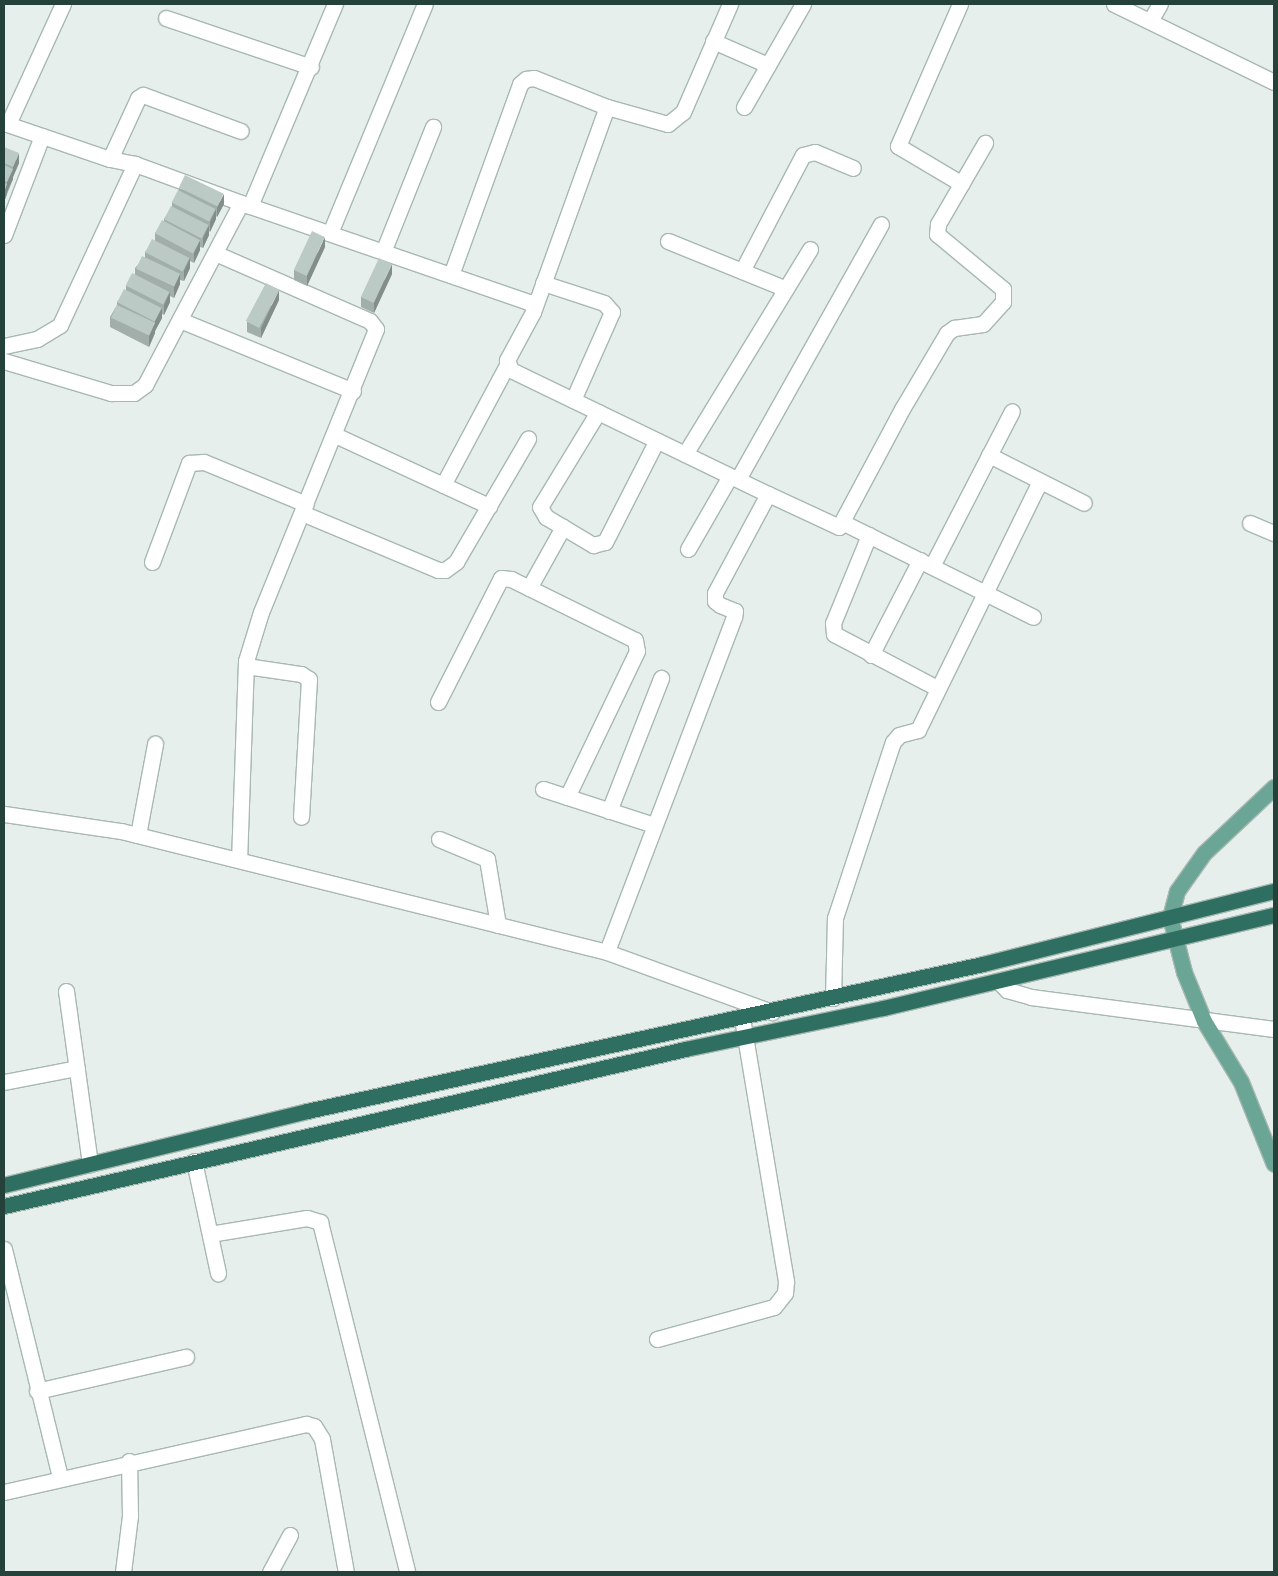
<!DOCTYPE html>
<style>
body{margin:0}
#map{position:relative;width:1278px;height:1576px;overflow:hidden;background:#e6efeb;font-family:Mulish,sans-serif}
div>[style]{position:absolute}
.roads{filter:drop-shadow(1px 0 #a8b8b2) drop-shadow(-1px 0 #a8b8b2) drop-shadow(0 1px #a8b8b2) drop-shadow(0 -1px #a8b8b2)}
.minor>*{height:15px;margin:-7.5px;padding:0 7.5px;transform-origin:7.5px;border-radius:7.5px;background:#fff}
.major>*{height:15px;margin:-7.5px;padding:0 7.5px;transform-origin:7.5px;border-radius:7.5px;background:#6aa596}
.highway>*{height:15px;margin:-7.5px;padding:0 7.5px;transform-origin:7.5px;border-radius:7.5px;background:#2f6f62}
.wall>*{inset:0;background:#a1aea9}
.shaded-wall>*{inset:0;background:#838d89}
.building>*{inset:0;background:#bbcac4;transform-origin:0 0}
span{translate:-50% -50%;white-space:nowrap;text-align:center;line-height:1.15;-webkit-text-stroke:4px #f7fbf9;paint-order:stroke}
.frame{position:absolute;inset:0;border:5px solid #24423a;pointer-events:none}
</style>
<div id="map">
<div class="roads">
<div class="minor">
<div style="left:960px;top:4px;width:155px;rotate:113.6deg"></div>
<div style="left:898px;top:146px;width:74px;rotate:30.7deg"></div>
<div style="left:1114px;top:4px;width:178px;rotate:26deg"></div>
<div style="left:166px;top:18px;width:153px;rotate:18.7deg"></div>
<div style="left:1150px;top:21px;width:20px;rotate:-60deg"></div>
<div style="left:713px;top:41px;width:60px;rotate:23.6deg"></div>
<div style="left:744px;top:107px;width:119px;rotate:-60.2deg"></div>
<div style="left:4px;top:123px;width:112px;rotate:18.8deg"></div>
<div style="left:110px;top:159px;width:25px;rotate:11deg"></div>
<div style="left:135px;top:164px;width:122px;rotate:20.1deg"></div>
<div style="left:250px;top:206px;width:219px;rotate:-67.2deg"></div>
<div style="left:8px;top:124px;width:132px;rotate:-65.4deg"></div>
<div style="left:110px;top:159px;width:67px;rotate:-65.3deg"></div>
<div style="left:138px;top:98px;width:6px;rotate:-31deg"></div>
<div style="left:143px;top:95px;width:104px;rotate:20.2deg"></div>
<div style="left:250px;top:206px;width:295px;rotate:19deg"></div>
<div style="left:529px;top:302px;width:6px;rotate:45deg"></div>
<div style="left:533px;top:306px;width:6px;rotate:90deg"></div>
<div style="left:533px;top:312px;width:55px;rotate:118.4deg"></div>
<div style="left:507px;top:360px;width:11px;rotate:68deg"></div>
<div style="left:511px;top:370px;width:285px;rotate:25.8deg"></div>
<div style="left:768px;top:494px;width:112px;rotate:118.2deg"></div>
<div style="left:715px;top:593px;width:8px;rotate:90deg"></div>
<div style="left:715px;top:601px;width:6px;rotate:39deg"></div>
<div style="left:720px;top:605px;width:16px;rotate:22deg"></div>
<div style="left:735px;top:611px;width:6px;rotate:99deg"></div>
<div style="left:734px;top:617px;width:358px;rotate:110.8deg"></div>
<div style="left:330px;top:233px;width:248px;rotate:-67.5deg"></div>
<div style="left:4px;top:235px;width:106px;rotate:-69deg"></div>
<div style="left:668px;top:241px;width:127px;rotate:22.1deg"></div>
<div style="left:383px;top:252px;width:135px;rotate:-68.2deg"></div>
<div style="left:215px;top:253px;width:169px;rotate:23.7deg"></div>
<div style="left:370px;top:321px;width:10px;rotate:53deg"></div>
<div style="left:376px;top:329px;width:305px;rotate:112.1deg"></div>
<div style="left:261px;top:612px;width:51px;rotate:107deg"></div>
<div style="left:246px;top:661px;width:199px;rotate:92deg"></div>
<div style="left:742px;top:271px;width:131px;rotate:-62.3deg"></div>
<div style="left:803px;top:155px;width:12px;rotate:-14deg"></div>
<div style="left:815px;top:152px;width:41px;rotate:22.8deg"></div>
<div style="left:451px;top:275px;width:203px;rotate:-70.1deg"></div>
<div style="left:520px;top:84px;width:8px;rotate:-40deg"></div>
<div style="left:526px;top:79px;width:8px;rotate:-7deg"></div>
<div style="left:534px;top:78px;width:79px;rotate:21.7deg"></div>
<div style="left:607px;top:107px;width:63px;rotate:15.6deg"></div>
<div style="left:668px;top:124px;width:19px;rotate:-39deg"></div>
<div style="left:683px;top:112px;width:118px;rotate:-66.5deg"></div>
<div style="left:543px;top:283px;width:64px;rotate:18.2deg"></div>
<div style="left:604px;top:303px;width:12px;rotate:48deg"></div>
<div style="left:612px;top:312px;width:96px;rotate:113.9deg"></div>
<div style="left:533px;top:312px;width:218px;rotate:-70.2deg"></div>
<div style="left:180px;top:320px;width:187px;rotate:22.3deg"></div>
<div style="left:4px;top:346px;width:34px;rotate:-12deg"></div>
<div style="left:37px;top:339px;width:27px;rotate:-31deg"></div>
<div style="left:60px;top:325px;width:178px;rotate:-65deg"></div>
<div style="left:4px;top:361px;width:112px;rotate:16.7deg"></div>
<div style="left:111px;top:393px;width:23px"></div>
<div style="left:134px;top:393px;width:14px;rotate:-36deg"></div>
<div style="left:145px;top:385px;width:206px;rotate:-62.2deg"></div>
<div style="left:598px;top:412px;width:111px;rotate:121.4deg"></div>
<div style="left:540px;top:507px;width:12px;rotate:59deg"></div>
<div style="left:546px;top:517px;width:55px;rotate:30.8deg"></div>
<div style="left:593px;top:545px;width:12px;rotate:-14deg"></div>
<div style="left:605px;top:542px;width:114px;rotate:-63deg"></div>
<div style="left:335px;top:435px;width:170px;rotate:24.8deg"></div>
<div style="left:685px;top:454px;width:240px;rotate:-58.6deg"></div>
<div style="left:989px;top:455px;width:106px;rotate:26.8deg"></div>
<div style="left:738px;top:479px;width:292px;rotate:-60.7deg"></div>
<div style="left:443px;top:485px;width:136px;rotate:-61.9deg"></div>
<div style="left:768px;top:494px;width:78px;rotate:24.9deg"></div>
<div style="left:839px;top:527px;width:134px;rotate:-61.9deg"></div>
<div style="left:902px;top:409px;width:88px;rotate:-59.4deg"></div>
<div style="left:947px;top:333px;width:9px;rotate:-36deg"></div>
<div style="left:954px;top:328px;width:29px;rotate:-8deg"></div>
<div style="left:983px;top:324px;width:30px;rotate:-48deg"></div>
<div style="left:1003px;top:302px;width:13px;rotate:-90deg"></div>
<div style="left:1003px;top:289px;width:86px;rotate:-140.2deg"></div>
<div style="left:937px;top:234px;width:10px;rotate:-84deg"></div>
<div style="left:938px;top:224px;width:94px;rotate:-59.9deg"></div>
<div style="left:302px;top:513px;width:147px;rotate:22.7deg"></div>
<div style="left:438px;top:570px;width:7px"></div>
<div style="left:445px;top:570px;width:14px;rotate:-36deg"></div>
<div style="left:456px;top:562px;width:143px;rotate:-59.7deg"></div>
<div style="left:844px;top:523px;width:211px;rotate:26.4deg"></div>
<div style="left:1250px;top:523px;width:26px;rotate:23deg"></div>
<div style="left:869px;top:535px;width:95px;rotate:112.2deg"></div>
<div style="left:833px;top:623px;width:11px;rotate:85deg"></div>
<div style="left:834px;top:634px;width:116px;rotate:27.7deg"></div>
<div style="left:688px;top:549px;width:84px;rotate:-60.1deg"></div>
<div style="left:152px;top:562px;width:106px;rotate:-69.5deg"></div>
<div style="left:189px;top:463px;width:15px;rotate:-4deg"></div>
<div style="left:204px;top:462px;width:110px;rotate:22.4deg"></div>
<div style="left:932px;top:566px;width:174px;rotate:-62.7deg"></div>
<div style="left:529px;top:588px;width:70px;rotate:-60.9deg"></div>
<div style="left:871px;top:655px;width:107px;rotate:-62.7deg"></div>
<div style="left:246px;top:666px;width:56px;rotate:8.3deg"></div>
<div style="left:301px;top:674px;width:9px;rotate:32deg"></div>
<div style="left:309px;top:679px;width:138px;rotate:93.3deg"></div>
<div style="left:438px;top:702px;width:139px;rotate:-63.1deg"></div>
<div style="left:501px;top:578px;width:10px;rotate:6deg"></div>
<div style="left:511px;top:579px;width:138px;rotate:26.2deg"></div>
<div style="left:635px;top:640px;width:11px;rotate:80deg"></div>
<div style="left:637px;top:651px;width:162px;rotate:115.6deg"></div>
<div style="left:543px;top:789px;width:117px;rotate:18deg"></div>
<div style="left:609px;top:811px;width:143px;rotate:-68.6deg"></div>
<div style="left:4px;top:814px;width:118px;rotate:8.3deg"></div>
<div style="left:121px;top:831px;width:501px;rotate:13.98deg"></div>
<div style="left:607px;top:952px;width:176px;rotate:20deg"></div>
<div style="left:138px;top:835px;width:93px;rotate:-79.4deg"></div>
<div style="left:439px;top:839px;width:52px;rotate:22.6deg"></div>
<div style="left:487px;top:859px;width:67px;rotate:80.5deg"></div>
<div style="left:998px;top:981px;width:13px;rotate:45deg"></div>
<div style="left:1007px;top:990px;width:25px;rotate:16deg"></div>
<div style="left:1031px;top:997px;width:245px;rotate:7.5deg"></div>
<div style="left:66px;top:991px;width:175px;rotate:82.1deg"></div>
<div style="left:833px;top:998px;width:80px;rotate:-88.6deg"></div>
<div style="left:835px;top:918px;width:185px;rotate:-71.8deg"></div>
<div style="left:893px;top:742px;width:9px;rotate:-49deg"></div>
<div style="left:899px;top:735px;width:20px;rotate:-15deg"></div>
<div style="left:918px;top:730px;width:277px;rotate:-63.9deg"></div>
<div style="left:4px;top:1082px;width:74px;rotate:-10.9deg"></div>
<div style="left:194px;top:1161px;width:115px;rotate:77.9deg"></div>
<div style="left:210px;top:1234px;width:98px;rotate:-9.4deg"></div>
<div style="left:307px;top:1218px;width:14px;rotate:17deg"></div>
<div style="left:320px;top:1222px;width:361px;rotate:76deg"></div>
<div style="left:4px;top:1249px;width:235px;rotate:76.2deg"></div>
<div style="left:657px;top:1339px;width:121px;rotate:-15.3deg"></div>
<div style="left:774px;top:1307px;width:18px;rotate:-52deg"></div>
<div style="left:785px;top:1293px;width:12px;rotate:-85deg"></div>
<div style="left:786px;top:1281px;width:266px;rotate:-99.5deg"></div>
<div style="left:37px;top:1391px;width:153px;rotate:-12.9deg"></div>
<div style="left:4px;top:1492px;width:310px;rotate:-12.7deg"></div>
<div style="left:306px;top:1424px;width:8px;rotate:14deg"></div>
<div style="left:314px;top:1426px;width:15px;rotate:58deg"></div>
<div style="left:322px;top:1439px;width:135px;rotate:79.8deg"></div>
<div style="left:123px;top:1572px;width:56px;rotate:-82.9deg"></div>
<div style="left:130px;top:1516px;width:55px;rotate:-91deg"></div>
<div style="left:270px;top:1572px;width:42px;rotate:-61.6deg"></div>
</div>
<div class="major">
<div style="left:1274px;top:787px;width:96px;rotate:136.7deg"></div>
<div style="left:1204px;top:853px;width:47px;rotate:125.4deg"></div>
<div style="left:1177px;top:891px;width:27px;rotate:105deg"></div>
<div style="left:1170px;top:917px;width:57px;rotate:75.7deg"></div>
<div style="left:1184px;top:972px;width:53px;rotate:67.8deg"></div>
<div style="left:1204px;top:1021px;width:71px;rotate:58.8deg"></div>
<div style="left:1241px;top:1082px;width:88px;rotate:68.1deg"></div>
</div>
<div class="highway">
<div style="left:4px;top:1185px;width:312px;rotate:-13.7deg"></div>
<div style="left:307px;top:1111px;width:692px;rotate:-12.27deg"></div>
<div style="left:983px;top:964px;width:300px;rotate:-14.1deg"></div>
<div style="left:4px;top:1206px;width:699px;rotate:-12.98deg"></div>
<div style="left:685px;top:1049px;width:202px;rotate:-11.7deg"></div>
<div style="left:883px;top:1008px;width:402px;rotate:-13.4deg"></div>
</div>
</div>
<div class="wall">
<div style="clip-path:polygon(4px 147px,19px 163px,13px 177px,13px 179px,4px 202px)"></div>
<div style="clip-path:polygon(179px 188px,224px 204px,217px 217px,216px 216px,216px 219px,210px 232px,209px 231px,209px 235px,203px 248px,200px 247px,200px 250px,194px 263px,190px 261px,190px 268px,184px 281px,180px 280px,180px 284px,174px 298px,170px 296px,170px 302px,164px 315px,162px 314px,162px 318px,155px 331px,155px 333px,149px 347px,110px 327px,110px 317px,117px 305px,117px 302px,126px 290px,126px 286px,135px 275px,135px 268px,145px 257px,145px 252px,155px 241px,155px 233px,164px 222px,164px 219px,172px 206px,172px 203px,179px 190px)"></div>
<div style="clip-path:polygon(325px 247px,307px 286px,294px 280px,294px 270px)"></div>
<div style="clip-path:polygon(392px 274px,374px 313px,361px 307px,361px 297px)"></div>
<div style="clip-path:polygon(279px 300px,261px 338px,247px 332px,247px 322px)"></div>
</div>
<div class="shaded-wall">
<div style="clip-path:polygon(19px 153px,19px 163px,13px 177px,13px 167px)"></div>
<div style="clip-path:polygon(13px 169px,13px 179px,7px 192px,7px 182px)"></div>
<div style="clip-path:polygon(7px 184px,7px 194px,4px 202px,4px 192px)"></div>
<div style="clip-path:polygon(224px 194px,224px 204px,217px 217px,217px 207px)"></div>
<div style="clip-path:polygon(216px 209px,216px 219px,210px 232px,210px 222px)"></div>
<div style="clip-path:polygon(209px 225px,209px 235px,203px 248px,203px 238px)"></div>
<div style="clip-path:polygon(325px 237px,325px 247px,307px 286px,307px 276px)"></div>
<div style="clip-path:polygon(200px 240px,200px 250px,194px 263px,194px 253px)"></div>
<div style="clip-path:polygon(190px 258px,190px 268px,184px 281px,184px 271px)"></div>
<div style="clip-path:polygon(392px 264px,392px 274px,374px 313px,374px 303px)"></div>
<div style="clip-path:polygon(180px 274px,180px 284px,174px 298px,174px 287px)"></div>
<div style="clip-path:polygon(279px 290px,279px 300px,261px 338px,261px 328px)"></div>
<div style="clip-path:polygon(170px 292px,170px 302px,164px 315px,164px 305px)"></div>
<div style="clip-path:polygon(162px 308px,162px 318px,155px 331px,155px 321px)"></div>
<div style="clip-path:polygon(155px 323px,155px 333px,149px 347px,149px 336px)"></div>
</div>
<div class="building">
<div style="clip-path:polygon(4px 147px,19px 153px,13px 167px,4px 163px)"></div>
<div style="clip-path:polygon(4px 165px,13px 169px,7px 182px,4px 181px)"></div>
<div style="left:185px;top:175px;width:43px;height:14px;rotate:26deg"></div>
<div style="clip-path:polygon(4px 183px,7px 184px,4px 192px)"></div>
<div style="left:178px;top:190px;width:42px;height:14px;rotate:27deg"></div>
<div style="left:171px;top:206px;width:42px;height:15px;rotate:27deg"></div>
<div style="left:162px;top:220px;width:43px;height:15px;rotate:28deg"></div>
<div style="left:312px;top:231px;width:14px;height:43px;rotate:25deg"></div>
<div style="left:152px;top:239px;width:42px;height:15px;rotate:27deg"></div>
<div style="left:142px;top:256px;width:42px;height:14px;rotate:25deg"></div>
<div style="left:379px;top:258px;width:14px;height:43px;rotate:25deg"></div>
<div style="left:132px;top:273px;width:42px;height:14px;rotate:27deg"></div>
<div style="left:266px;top:283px;width:15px;height:43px;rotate:28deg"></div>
<div style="left:124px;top:289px;width:42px;height:15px;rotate:27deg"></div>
<div style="left:117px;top:305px;width:42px;height:14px;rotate:25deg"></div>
</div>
<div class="frame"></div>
</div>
